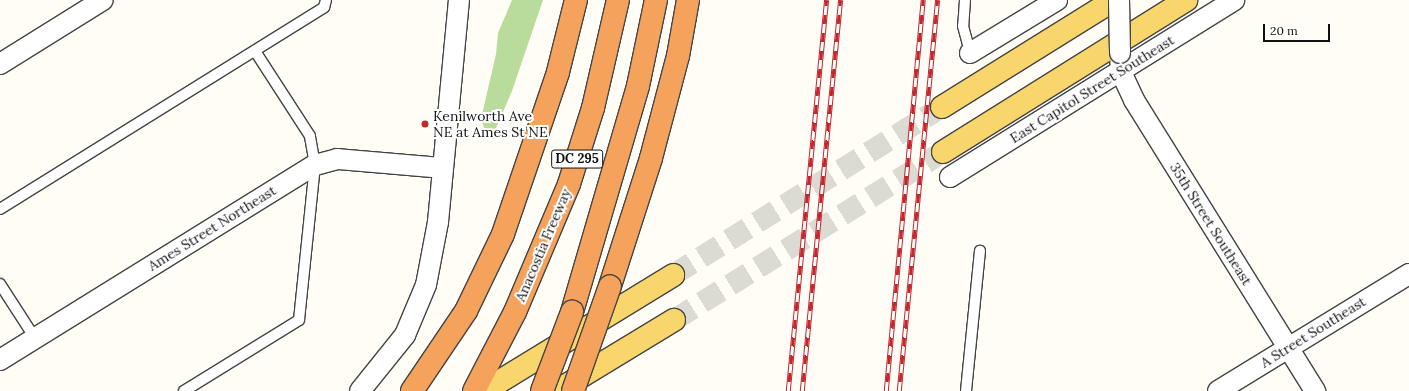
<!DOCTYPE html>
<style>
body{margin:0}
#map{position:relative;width:1409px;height:391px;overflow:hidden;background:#fffdf5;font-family:Lora,serif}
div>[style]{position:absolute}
.forest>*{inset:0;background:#b9dc9c}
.primary-tunnel>*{height:22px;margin-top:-11px;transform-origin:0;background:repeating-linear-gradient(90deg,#dbdad3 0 22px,transparent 0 33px)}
.roads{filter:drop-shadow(1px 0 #444) drop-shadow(-1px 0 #444) drop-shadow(0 1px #444) drop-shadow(0 -1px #444)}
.service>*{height:10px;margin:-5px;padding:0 5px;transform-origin:5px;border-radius:5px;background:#fff}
.minor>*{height:20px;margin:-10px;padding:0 10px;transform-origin:10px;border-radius:10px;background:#fff}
.primary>*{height:22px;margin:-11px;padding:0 11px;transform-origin:11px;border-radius:11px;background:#f9d66b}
.motorway>*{height:22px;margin:-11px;padding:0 11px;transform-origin:11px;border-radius:11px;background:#f5a25d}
.rail>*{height:4.5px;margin-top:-2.25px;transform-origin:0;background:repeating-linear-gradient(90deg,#fff 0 9px,#c4262e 0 18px);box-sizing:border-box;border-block:1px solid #c4262e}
.bridges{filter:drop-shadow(1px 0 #444) drop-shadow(-1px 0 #444) drop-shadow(0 1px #444) drop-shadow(0 -1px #444)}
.minor-bridge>*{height:20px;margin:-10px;padding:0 10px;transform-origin:10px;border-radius:10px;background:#fff}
.motorway-bridge>*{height:22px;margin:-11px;padding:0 11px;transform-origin:11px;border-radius:11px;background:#f5a25d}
.dots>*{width:11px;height:11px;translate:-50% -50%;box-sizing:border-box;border:2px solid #fff;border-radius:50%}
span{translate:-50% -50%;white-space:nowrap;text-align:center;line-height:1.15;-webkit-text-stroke:4px #fff;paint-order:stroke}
.shield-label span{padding:1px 3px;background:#fff;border:1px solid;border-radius:3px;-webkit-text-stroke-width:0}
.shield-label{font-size:13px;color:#111;font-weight:700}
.street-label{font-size:14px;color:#111}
.poi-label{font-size:14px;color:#111}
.left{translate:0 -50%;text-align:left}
.scale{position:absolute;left:1263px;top:24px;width:67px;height:18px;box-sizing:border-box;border:2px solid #111;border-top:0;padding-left:5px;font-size:12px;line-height:14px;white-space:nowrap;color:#111;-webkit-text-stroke:3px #fff;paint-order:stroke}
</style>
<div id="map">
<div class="forest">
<div style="clip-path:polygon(512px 0,543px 0,512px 91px,496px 128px,485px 131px,481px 119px,496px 54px,498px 33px)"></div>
</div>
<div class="primary-tunnel">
<div style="left:673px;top:275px;width:317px;rotate:-32deg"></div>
<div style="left:674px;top:320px;width:317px;rotate:-32deg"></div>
</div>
<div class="roads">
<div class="service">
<div style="left:965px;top:0;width:26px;rotate:94deg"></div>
<div style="left:963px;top:26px;width:28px;rotate:75deg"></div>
<div style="left:0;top:209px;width:382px;rotate:-31.9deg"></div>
<div style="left:324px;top:7px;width:7px;rotate:-74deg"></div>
<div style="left:0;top:284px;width:64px;rotate:57.1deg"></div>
<div style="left:184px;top:391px;width:135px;rotate:-31.7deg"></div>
<div style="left:299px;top:320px;width:156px;rotate:-84.1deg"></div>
<div style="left:315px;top:165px;width:29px;rotate:-100deg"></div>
<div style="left:310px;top:136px;width:101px;rotate:-122.9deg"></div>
<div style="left:966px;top:391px;width:141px;rotate:-84.3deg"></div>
</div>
<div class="minor">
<div style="left:970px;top:53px;width:102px;rotate:-31.3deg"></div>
<div style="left:1120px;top:53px;width:19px;rotate:87deg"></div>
<div style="left:1121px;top:72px;width:31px;rotate:65deg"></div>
<div style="left:1134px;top:100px;width:343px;rotate:58.1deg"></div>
<div style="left:0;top:64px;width:121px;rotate:-31.9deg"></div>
<div style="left:950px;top:177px;width:335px;rotate:-31.9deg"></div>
<div style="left:0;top:360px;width:370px;rotate:-31.8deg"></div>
<div style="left:315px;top:165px;width:23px;rotate:-15deg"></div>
<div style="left:337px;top:159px;width:106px;rotate:4.9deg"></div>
<div style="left:360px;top:391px;width:72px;rotate:-51.2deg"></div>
<div style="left:405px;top:335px;width:54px;rotate:-67.2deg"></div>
<div style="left:426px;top:285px;width:64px;rotate:-79.2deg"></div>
<div style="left:438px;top:222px;width:223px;rotate:-84.6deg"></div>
<div style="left:1218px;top:391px;width:224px;rotate:-31.5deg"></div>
</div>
<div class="primary">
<div style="left:942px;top:107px;width:203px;rotate:-31.9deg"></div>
<div style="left:943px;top:152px;width:287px;rotate:-32deg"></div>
<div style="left:484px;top:391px;width:222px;rotate:-31.5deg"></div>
<div style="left:557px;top:391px;width:137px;rotate:-31.3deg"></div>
</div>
<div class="motorway">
<div style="left:610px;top:286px;width:134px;rotate:-72.2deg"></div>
<div style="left:651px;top:158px;width:106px;rotate:-75.2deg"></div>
<div style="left:678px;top:56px;width:57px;rotate:-79.9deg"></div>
<div style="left:572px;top:312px;width:235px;rotate:-73.7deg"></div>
<div style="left:638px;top:86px;width:88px;rotate:-78.2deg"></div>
<div style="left:412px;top:391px;width:97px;rotate:-56deg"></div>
<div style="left:466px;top:311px;width:85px;rotate:-64.3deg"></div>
<div style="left:503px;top:234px;width:171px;rotate:-71.2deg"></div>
<div style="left:558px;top:72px;width:74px;rotate:-76deg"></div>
<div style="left:474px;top:391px;width:89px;rotate:-62.6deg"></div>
<div style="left:515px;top:312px;width:139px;rotate:-67.1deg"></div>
<div style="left:569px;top:184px;width:80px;rotate:-72.5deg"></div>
<div style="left:593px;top:108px;width:111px;rotate:-77deg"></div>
</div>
</div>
<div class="rail">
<div style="left:788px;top:391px;width:393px;rotate:-84.4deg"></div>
<div style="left:802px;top:391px;width:393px;rotate:-84.4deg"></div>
<div style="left:886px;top:391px;width:393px;rotate:-84.6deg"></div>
<div style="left:899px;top:391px;width:393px;rotate:-84.4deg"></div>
</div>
<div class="bridges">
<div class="minor-bridge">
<div style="left:1119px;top:0;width:53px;rotate:88.9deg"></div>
</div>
<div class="motorway-bridge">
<div style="left:542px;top:391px;width:85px;rotate:-69.2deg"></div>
<div style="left:573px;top:391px;width:111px;rotate:-70.6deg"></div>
</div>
</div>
<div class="dots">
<div style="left:425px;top:124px;background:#c4262e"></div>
</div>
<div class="shield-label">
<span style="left:577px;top:159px">DC 295</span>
</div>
<div class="street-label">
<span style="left:1092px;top:89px;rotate:-32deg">East Capitol Street Southeast</span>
<span style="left:1211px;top:224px;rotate:58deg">35th Street Southeast</span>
<span style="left:212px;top:228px;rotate:-32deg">Ames Street Northeast</span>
<span style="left:543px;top:245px;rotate:-67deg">Anacostia Freeway</span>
<span style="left:1313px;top:332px;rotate:-32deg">A Street Southeast</span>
</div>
<div class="poi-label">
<span class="left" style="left:433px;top:124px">Kenilworth Ave<br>NE at Ames St NE</span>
</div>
<div class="scale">20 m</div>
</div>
